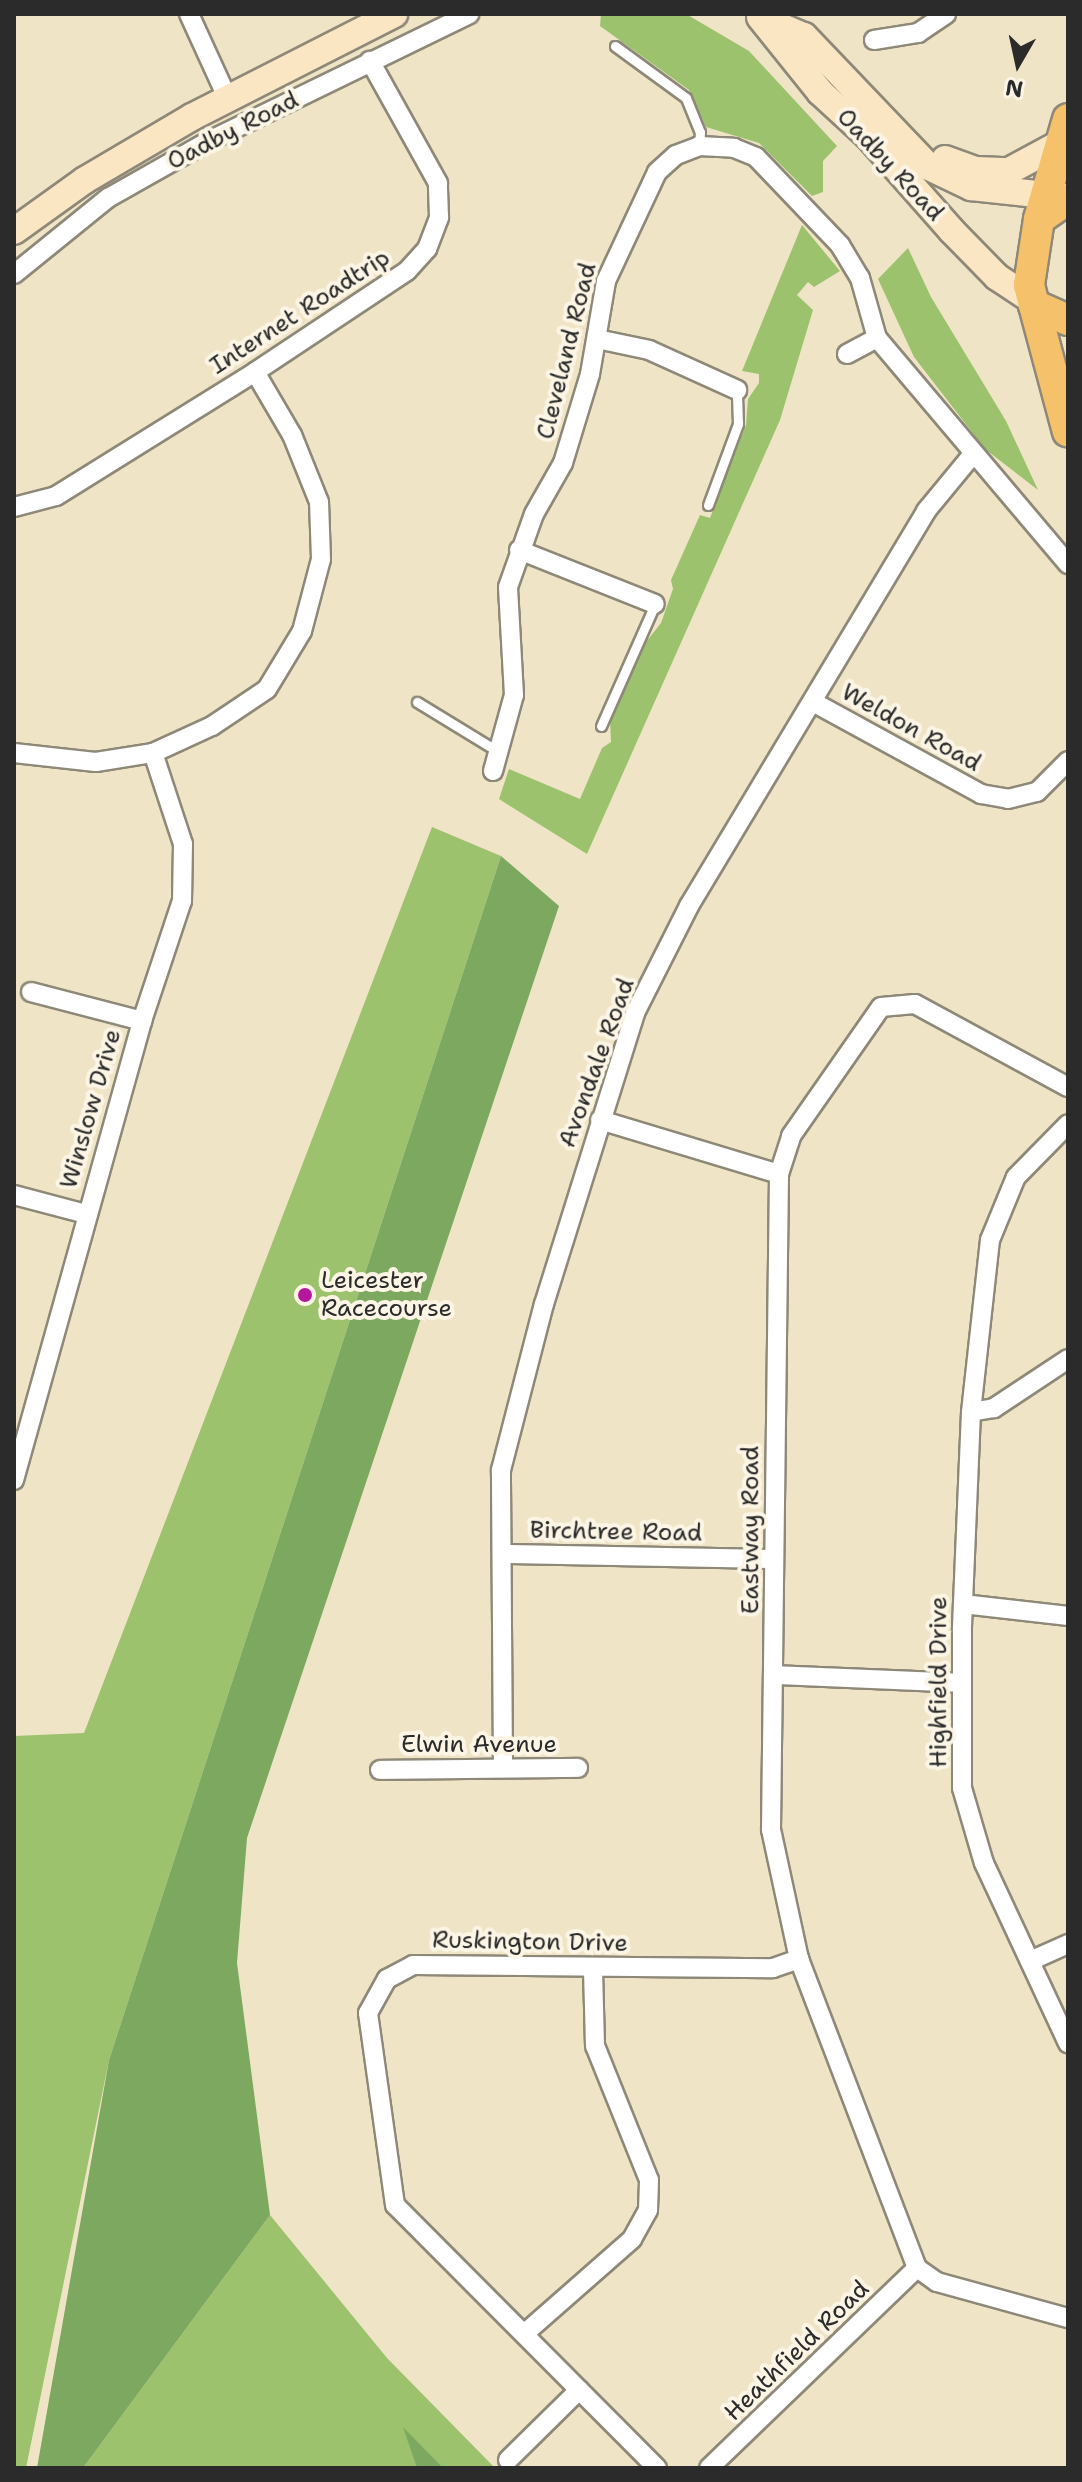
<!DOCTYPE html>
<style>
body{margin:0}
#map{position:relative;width:1082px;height:2482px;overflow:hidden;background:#f0e4c6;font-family:"Shantell Sans",sans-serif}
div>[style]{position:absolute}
.green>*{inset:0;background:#9cc26d}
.forest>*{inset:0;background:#7da860}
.roads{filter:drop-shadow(2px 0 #8e8878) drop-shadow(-2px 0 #8e8878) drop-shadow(0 2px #8e8878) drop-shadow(0 -2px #8e8878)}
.service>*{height:9px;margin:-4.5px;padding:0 4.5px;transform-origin:4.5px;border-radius:4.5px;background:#fff}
.minor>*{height:18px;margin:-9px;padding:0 9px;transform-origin:9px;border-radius:9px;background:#fff}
.secondary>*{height:26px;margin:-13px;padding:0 13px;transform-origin:13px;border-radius:13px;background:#fbe6c4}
.primary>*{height:30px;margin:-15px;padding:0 15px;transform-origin:15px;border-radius:15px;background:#f5c16b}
.dots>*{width:22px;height:22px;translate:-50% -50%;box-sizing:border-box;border:4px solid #fcf5e5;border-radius:50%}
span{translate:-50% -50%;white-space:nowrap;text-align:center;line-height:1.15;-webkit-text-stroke:8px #fcf5e5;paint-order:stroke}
.street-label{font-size:24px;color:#2b2b2b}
.poi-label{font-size:24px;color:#2b2b2b}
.left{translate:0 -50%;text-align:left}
.frame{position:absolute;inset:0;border:16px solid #2b2b2b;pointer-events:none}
.north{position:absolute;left:978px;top:24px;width:80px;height:80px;-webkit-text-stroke:6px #fcf5e5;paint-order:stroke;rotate:189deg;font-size:22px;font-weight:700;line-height:32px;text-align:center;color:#2b2b2b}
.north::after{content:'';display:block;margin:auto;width:28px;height:36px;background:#2b2b2b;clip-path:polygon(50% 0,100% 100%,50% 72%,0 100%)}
</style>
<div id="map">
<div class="green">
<div style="clip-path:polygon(601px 14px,686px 14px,749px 51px,837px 146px,823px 161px,823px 192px,812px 196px,759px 143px,706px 127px,689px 90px,600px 26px)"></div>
<div style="clip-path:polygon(802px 225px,840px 271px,814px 287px,808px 282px,797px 295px,813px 310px,780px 420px,587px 854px,499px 799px,509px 769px,580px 799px,602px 748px,611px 742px,610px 719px,642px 647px,661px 623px,673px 589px,671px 580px,700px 515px,710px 518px,746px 425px,748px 399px,759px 383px,759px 374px,742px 371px)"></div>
<div style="clip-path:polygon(908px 248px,931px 297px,1006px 421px,1038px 490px,985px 449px,914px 357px,878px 279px)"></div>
<div style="clip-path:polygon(432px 827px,501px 856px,109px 2060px,26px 2468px,14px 2468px,14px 1736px,84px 1733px)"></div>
<div style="clip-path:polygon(270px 2215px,387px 2358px,495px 2468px,83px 2468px)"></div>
</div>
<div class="forest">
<div style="clip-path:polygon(501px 856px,559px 906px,247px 1838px,237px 1963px,270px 2215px,83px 2468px,37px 2468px,109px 2060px)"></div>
<div style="clip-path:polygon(403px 2427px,443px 2468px,417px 2468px)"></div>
</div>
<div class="roads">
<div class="service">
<div style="left:615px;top:46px;width:88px;rotate:36.2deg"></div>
<div style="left:686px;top:98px;width:37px;rotate:68deg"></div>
<div style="left:700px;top:132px;width:14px;rotate:94deg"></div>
<div style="left:708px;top:505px;width:86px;rotate:-69.7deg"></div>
<div style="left:738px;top:424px;width:34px;rotate:-92deg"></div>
<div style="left:417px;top:702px;width:96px;rotate:31.4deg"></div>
<div style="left:601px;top:726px;width:133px;rotate:-66.1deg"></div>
</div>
<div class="minor">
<div style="left:189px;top:14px;width:94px;rotate:65.4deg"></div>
<div style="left:874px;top:40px;width:45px;rotate:-9deg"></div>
<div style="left:918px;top:33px;width:34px;rotate:-34deg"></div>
<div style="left:14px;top:274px;width:121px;rotate:-39deg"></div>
<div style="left:108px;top:198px;width:114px;rotate:-29.5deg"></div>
<div style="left:207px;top:142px;width:292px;rotate:-26deg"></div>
<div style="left:597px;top:339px;width:53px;rotate:11.9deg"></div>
<div style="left:649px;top:350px;width:97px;rotate:24.4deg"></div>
<div style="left:847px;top:354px;width:34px;rotate:-28deg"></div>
<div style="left:14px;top:507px;width:43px;rotate:-14.7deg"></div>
<div style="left:56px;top:496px;width:234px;rotate:-31.9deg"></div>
<div style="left:255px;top:372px;width:182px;rotate:-33.6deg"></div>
<div style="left:407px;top:271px;width:30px;rotate:-48deg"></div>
<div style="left:427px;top:249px;width:34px;rotate:-69deg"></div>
<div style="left:439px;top:217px;width:34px;rotate:-92deg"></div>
<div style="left:438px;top:183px;width:140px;rotate:-119.1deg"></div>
<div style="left:519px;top:550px;width:146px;rotate:21.7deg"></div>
<div style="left:813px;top:702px;width:192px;rotate:28.7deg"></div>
<div style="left:981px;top:794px;width:27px;rotate:10deg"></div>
<div style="left:1008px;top:799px;width:30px;rotate:-14deg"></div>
<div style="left:1037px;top:792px;width:44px;rotate:-45deg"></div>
<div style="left:14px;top:753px;width:82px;rotate:6.3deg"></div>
<div style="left:96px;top:762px;width:58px;rotate:-9deg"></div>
<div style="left:153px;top:753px;width:65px;rotate:-24.6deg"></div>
<div style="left:212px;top:726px;width:66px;rotate:-33.9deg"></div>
<div style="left:267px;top:689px;width:68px;rotate:-58.9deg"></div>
<div style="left:302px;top:631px;width:74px;rotate:-75.2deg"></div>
<div style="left:321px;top:559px;width:57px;rotate:-92deg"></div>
<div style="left:319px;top:502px;width:72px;rotate:-111.9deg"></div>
<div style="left:292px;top:435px;width:73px;rotate:-120.4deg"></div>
<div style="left:493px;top:771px;width:79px;rotate:-74.6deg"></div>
<div style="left:514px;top:695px;width:108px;rotate:-93.2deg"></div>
<div style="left:508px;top:587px;width:77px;rotate:-70.4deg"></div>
<div style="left:534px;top:514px;width:59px;rotate:-60.4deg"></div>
<div style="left:563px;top:463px;width:93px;rotate:-73.1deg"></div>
<div style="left:590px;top:374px;width:94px;rotate:-80.2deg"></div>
<div style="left:606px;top:281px;width:120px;rotate:-64.9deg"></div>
<div style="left:657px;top:172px;width:25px;rotate:-42deg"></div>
<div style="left:676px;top:155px;width:25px;rotate:-21deg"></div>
<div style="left:699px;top:146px;width:35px;rotate:3deg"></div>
<div style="left:734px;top:148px;width:24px;rotate:22deg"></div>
<div style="left:756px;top:157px;width:122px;rotate:46.3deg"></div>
<div style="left:840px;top:245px;width:39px;rotate:59deg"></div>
<div style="left:860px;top:278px;width:62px;rotate:74.2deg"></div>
<div style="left:877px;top:338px;width:296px;rotate:49.8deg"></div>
<div style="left:31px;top:992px;width:115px;rotate:14.6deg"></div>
<div style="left:600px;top:1120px;width:187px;rotate:16.8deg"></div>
<div style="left:14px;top:1195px;width:74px;rotate:14.8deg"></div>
<div style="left:1068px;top:1359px;width:89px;rotate:146.5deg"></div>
<div style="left:994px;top:1408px;width:23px;rotate:170deg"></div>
<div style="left:971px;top:1412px;width:219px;rotate:92.4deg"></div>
<div style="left:962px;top:1631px;width:157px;rotate:90deg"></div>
<div style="left:962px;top:1788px;width:78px;rotate:73.7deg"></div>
<div style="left:984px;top:1863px;width:199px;rotate:65deg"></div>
<div style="left:971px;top:1412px;width:173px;rotate:-83.7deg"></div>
<div style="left:990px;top:1240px;width:68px;rotate:-67.6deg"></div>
<div style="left:1016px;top:1177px;width:74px;rotate:-45.5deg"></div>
<div style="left:14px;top:1480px;width:477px;rotate:-74.4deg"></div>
<div style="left:142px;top:1021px;width:126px;rotate:-71.6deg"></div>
<div style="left:182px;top:901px;width:57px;rotate:-89deg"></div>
<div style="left:183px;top:844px;width:96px;rotate:-108.2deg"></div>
<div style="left:505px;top:1554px;width:269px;rotate:1.1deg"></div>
<div style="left:963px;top:1604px;width:106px;rotate:6.5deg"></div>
<div style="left:775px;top:1675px;width:187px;rotate:2.4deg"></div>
<div style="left:503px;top:1767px;width:297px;rotate:-90.4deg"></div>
<div style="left:501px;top:1470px;width:171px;rotate:-75.5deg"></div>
<div style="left:544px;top:1304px;width:305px;rotate:-72.6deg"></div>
<div style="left:635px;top:1013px;width:120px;rotate:-63.2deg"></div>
<div style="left:689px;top:906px;width:461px;rotate:-59deg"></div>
<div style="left:926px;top:511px;width:74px;rotate:-50.5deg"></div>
<div style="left:380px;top:1770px;width:198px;rotate:-0.6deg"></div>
<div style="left:1030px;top:1961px;width:42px;rotate:-24.1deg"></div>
<div style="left:917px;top:2268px;width:331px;rotate:-110.9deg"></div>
<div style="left:799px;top:1959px;width:132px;rotate:-102.2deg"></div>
<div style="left:771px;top:1830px;width:656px;rotate:-89.3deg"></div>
<div style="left:779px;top:1174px;width:40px;rotate:-72deg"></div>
<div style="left:791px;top:1136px;width:157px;rotate:-55.1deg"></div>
<div style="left:881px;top:1007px;width:34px;rotate:-5deg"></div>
<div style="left:915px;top:1004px;width:174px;rotate:28.5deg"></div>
<div style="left:917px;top:2268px;width:24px;rotate:35deg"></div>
<div style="left:937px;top:2282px;width:136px;rotate:15.4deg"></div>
<div style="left:524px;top:2334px;width:144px;rotate:-41.3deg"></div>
<div style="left:632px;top:2239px;width:33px;rotate:-61deg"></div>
<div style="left:648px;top:2210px;width:30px;rotate:-88deg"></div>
<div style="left:649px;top:2180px;width:144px;rotate:-111.9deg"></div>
<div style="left:595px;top:2046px;width:78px;rotate:-91.5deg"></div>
<div style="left:508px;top:2460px;width:100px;rotate:-44.6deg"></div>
<div style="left:657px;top:2468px;width:371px;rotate:-134.9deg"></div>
<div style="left:395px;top:2205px;width:194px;rotate:-98deg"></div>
<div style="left:368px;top:2013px;width:39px;rotate:-61deg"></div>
<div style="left:387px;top:1979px;width:30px;rotate:-28deg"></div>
<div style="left:413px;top:1965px;width:360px;rotate:0.5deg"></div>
<div style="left:773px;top:1968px;width:28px;rotate:-19deg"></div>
<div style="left:709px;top:2468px;width:289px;rotate:-43.9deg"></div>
</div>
<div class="secondary">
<div style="left:760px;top:17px;width:96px;rotate:51.3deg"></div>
<div style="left:820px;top:92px;width:65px;rotate:42.5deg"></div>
<div style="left:868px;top:136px;width:127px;rotate:48.5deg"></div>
<div style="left:952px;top:231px;width:64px;rotate:45.6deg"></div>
<div style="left:997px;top:277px;width:42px;rotate:33.3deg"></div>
<div style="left:768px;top:21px;width:39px;rotate:23deg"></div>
<div style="left:804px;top:36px;width:181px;rotate:46.3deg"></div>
<div style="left:929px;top:167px;width:47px;rotate:25.5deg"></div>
<div style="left:971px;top:187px;width:94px;rotate:6.1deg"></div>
<div style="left:945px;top:159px;width:33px;rotate:20deg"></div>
<div style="left:976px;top:170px;width:33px;rotate:2deg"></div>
<div style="left:1009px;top:171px;width:59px;rotate:-28.3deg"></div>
<div style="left:14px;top:231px;width:87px;rotate:-35.7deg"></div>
<div style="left:85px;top:180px;width:124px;rotate:-30.5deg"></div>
<div style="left:192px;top:117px;width:227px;rotate:-27deg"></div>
</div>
<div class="primary">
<div style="left:1068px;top:199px;width:35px;rotate:145deg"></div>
<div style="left:1039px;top:219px;width:67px;rotate:98.6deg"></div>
<div style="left:1029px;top:285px;width:21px;rotate:76deg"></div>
<div style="left:1034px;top:305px;width:37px;rotate:24deg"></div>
<div style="left:1039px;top:219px;width:104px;rotate:-73.8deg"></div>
<div style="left:1034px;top:305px;width:131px;rotate:75deg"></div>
</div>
</div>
<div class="dots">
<div style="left:305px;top:1295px;background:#b5179e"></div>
</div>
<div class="street-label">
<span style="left:233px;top:131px;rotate:-27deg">Oadby Road</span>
<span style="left:890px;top:165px;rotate:47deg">Oadby Road</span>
<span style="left:300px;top:312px;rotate:-33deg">Internet Roadtrip</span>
<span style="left:567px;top:351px;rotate:-76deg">Cleveland Road</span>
<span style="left:911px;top:728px;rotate:29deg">Weldon Road</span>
<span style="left:597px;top:1063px;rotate:-70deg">Avondale Road</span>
<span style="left:91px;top:1109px;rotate:-74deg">Winslow Drive</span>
<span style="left:751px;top:1530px;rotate:-90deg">Eastway Road</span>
<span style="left:616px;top:1532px;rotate:1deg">Birchtree Road</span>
<span style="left:939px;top:1682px;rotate:-90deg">Highfield Drive</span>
<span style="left:479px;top:1745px">Elwin Avenue</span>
<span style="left:530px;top:1942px;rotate:1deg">Ruskington Drive</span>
<span style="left:797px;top:2351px;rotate:-44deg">Heathfield Road</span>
</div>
<div class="poi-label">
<span class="left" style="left:321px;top:1295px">Leicester<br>Racecourse</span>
</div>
<div class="frame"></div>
<div class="north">N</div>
</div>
